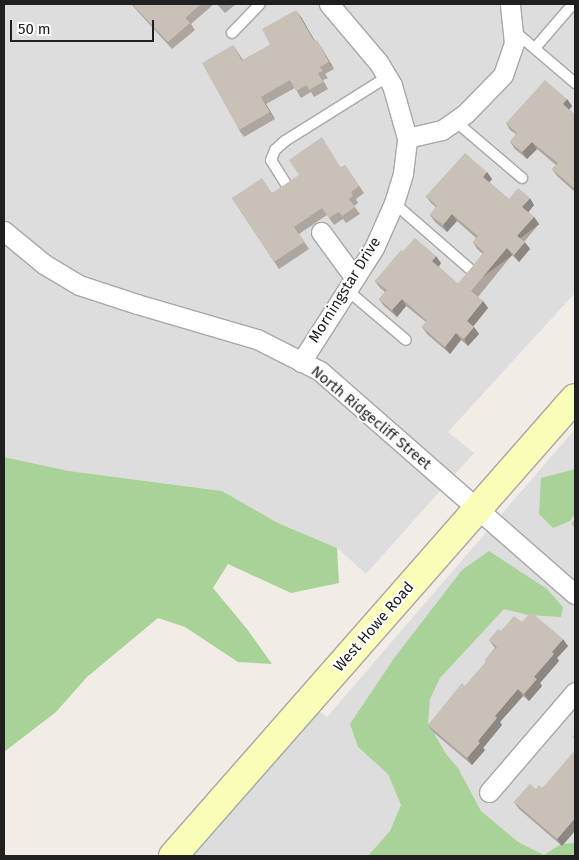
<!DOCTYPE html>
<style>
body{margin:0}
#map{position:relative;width:579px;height:860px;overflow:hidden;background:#f1ede6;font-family:"Fira Sans",sans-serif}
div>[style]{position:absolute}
.residential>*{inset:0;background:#dedddd}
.forest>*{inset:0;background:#a9d298}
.roads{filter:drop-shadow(1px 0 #a7a7a7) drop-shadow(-1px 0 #a7a7a7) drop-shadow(0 1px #a7a7a7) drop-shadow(0 -1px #a7a7a7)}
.service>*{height:10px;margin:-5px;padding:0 5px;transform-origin:5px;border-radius:5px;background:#fff}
.minor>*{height:19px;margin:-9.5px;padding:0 9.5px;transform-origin:9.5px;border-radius:9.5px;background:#fff}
.secondary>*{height:28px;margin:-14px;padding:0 14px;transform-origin:14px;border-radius:14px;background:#f9fdb8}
.wall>*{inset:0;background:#ada59e}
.shaded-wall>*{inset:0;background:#8d8681;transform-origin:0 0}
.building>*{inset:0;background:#c9c0b8}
span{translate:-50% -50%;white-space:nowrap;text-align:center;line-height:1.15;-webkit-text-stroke:4px #fff;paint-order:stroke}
.street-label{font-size:15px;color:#202020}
.frame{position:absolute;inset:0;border:5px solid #202020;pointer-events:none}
.scale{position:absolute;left:10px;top:20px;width:144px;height:22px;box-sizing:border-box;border:2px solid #202020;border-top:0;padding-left:6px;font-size:15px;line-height:18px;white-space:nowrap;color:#202020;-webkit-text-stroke:4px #fff;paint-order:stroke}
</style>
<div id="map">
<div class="residential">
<div style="clip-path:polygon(4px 4px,575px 4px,575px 293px,448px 432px,474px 453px,366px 574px,337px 548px,278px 523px,222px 491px,69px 471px,4px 457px)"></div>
<div style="clip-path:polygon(575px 429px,575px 856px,173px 856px,308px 703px,327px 717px)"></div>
</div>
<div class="forest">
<div style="clip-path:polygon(4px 457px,69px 471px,222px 491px,278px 523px,337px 548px,339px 583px,291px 593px,228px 564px,213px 588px,247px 629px,272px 664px,238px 662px,185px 627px,158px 618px,87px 677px,56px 712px,4px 752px)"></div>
<div style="clip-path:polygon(575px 469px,575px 514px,570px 521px,553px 528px,539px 514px,541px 478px)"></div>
<div style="clip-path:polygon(489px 551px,547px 589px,563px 607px,561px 617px,528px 615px,504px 609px,440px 678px,430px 699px,428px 723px,446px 754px,458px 768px,481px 811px,518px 842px,544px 855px,561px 844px,575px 843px,575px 856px,368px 856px,390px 831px,401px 805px,388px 774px,358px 747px,350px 724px,395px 657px,462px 570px)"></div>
</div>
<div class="roads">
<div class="service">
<div style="left:513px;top:30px;width:82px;rotate:40.5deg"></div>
<div style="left:232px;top:33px;width:40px;rotate:-46deg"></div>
<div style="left:535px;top:48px;width:58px;rotate:-49.2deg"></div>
<div style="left:455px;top:121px;width:88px;rotate:40.4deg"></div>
<div style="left:286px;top:184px;width:28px;rotate:-122deg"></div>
<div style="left:271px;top:160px;width:11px;rotate:-68deg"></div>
<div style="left:275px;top:150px;width:13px;rotate:-42deg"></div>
<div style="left:285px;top:141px;width:120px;rotate:-32.1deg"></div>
<div style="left:394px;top:203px;width:101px;rotate:41deg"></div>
<div style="left:347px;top:290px;width:77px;rotate:40.3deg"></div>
</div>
<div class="minor">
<div style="left:407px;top:138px;width:36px;rotate:-13deg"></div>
<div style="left:442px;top:130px;width:28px;rotate:-35deg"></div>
<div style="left:465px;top:114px;width:54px;rotate:-45.7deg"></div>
<div style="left:503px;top:75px;width:34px;rotate:-71deg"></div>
<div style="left:514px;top:43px;width:39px;rotate:-96deg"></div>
<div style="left:4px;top:231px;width:52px;rotate:39.5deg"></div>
<div style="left:44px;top:264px;width:41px;rotate:31deg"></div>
<div style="left:79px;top:285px;width:61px;rotate:18.1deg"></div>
<div style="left:137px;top:304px;width:125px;rotate:16.3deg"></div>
<div style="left:257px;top:339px;width:71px;rotate:26.9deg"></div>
<div style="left:320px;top:371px;width:339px;rotate:41.2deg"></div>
<div style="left:321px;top:232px;width:56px;rotate:53.7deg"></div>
<div style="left:301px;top:362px;width:135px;rotate:-57.4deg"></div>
<div style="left:374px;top:248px;width:49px;rotate:-66deg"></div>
<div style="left:394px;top:203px;width:31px;rotate:-73deg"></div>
<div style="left:403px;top:173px;width:35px;rotate:-83deg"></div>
<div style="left:407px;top:138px;width:55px;rotate:-105.8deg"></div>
<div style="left:392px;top:85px;width:27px;rotate:-121deg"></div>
<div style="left:378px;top:62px;width:76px;rotate:-130.2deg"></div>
<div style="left:489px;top:792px;width:132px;rotate:-49.3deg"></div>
</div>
<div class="secondary">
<div style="left:173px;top:856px;width:609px;rotate:-48.73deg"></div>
</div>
</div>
<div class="wall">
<div style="clip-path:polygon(131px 4px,214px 4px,191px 24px,195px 30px,172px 49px)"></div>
<div style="clip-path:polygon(217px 4px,236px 4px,225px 13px)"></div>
<div style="clip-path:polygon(301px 17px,314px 41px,321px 47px,334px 69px,325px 74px,328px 78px,323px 80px,328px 89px,314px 97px,311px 92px,301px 98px,295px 88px,266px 104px,275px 119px,244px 137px,239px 130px,233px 45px,243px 60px,270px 45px)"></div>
<div style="clip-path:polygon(567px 99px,572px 106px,569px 109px,575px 115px,575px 192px,557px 176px,552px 169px,556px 165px,537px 149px,527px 159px,515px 149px,510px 142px,516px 134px,510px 130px,506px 123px)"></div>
<div style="clip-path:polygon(345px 165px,364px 193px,356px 199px,358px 203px,354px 206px,360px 214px,346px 223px,343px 219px,334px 225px,327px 215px,299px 234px,309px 249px,279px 269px,232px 198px,272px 193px,342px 167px)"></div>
<div style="clip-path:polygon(487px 172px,492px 179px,489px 182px,509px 199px,534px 205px,528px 212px,534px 217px,539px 224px,524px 242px,530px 249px,519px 262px,512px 255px,478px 297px,483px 301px,488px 308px,473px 326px,479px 334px,468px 346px,461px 340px,450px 354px,427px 334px,422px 327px,426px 322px,406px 306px,397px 317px,384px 306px,379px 299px,385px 292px,380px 288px,375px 281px,403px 251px,441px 263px,439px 267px,458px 284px,483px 254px,477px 249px,473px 242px,476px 238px,457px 221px,447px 232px,435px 222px,430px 215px,436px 207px,431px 203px,426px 196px)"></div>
<div style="clip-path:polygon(522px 622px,568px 646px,557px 658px,559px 661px,540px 683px,542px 686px,529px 701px,523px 696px,500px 722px,502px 725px,483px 748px,485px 750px,472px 765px,433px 732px,428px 725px,465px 686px,486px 662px,485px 660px,495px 648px,489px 640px,501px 631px)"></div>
<div style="clip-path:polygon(530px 784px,562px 846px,519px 809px,514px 802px)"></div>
</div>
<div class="shaded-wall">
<div style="clip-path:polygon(296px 10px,301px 17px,319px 48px,314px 41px)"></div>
<div style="clip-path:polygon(317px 40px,321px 47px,334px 69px,329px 62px)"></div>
<div style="clip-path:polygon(261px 97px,266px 104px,275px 119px,270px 112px)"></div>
<div style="clip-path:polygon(567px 99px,572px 106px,568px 111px,563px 104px)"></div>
<div style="clip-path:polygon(532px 142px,537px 149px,527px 159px,522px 152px)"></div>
<div style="clip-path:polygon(487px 172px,492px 179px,488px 184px,483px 177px)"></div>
<div style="clip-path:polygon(530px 198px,534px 205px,527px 214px,522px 207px)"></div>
<div style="clip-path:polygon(452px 214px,457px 221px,447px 232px,443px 225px)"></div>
<div style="left:534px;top:217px;width:9px;height:25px;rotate:54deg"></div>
<div style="clip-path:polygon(525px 242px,530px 249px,519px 262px,514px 255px)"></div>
<div style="left:507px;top:248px;width:9px;height:56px;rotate:54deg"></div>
<div style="clip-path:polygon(436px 256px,441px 263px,437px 268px,432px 261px)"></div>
<div style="clip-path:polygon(402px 299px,406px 306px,397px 317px,392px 310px)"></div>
<div style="clip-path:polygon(483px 301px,488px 308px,472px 328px,467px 321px)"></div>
<div style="clip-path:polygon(474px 327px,479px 334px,468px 346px,464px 339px)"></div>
<div style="clip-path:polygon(456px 333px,461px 340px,450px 354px,445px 347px)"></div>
<div style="clip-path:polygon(563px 639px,568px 646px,557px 658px,559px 661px,540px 683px,542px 686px,529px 701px,524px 694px,534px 677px,552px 652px)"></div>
<div style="clip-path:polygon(518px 689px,523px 696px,500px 722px,502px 725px,483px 748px,485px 750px,472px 765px,467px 758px,495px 716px)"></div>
<div style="clip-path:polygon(575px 818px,575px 831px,562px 846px,557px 839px)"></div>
</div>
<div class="building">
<div style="clip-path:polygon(132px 4px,201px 4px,185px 18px,190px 23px,168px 42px)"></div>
<div style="clip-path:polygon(296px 10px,314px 41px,317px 40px,329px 62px,320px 67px,323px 71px,318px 73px,323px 82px,309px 90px,307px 85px,296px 91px,290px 80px,261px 97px,270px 112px,239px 130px,202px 63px,233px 45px,242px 61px,270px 45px,262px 29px)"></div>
<div style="clip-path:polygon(545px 80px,567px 99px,563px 104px,575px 115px,575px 189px,552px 169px,558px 163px,532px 142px,522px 152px,510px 142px,517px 133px,506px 123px)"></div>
<div style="clip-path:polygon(322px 137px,341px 168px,345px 165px,359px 186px,351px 192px,353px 196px,349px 199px,355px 207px,342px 216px,339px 212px,329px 218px,322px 208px,294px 227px,304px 242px,274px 262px,232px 198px,262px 178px,272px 193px,299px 175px,289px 160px)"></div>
<div style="clip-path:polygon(465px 153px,487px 172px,483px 177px,509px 199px,518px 188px,530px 198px,522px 207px,534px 217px,517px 236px,525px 242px,514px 255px,507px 248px,471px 291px,483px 301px,467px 321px,474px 327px,464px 339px,456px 333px,445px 347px,422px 327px,427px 321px,402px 299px,392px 310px,379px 299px,387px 290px,375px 281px,401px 250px,403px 251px,415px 238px,436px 256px,432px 261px,458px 284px,484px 252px,473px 242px,478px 236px,452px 214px,443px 225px,430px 215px,437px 206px,426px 196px)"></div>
<div style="clip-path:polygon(575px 519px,575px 528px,571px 524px)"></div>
<div style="clip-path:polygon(531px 612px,563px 639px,552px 652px,554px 654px,534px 677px,537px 679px,524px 694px,518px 689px,495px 716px,497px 718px,478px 741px,480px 743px,467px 758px,428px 725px,462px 683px,465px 686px,486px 662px,485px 660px,497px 647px,489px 640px,498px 629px,501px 631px,514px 616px,522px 622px)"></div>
<div style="clip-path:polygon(575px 734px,575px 739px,572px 737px)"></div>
<div style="clip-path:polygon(575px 750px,575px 818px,557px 839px,514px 802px,530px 784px,536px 789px,539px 785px,542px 788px,546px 784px)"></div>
</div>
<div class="street-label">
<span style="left:345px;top:290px;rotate:-58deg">Morningstar Drive</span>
<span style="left:371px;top:418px;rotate:40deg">North Ridgecliff Street</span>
<span style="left:374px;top:627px;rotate:-49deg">West Howe Road</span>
</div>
<div class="frame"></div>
<div class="scale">50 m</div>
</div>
